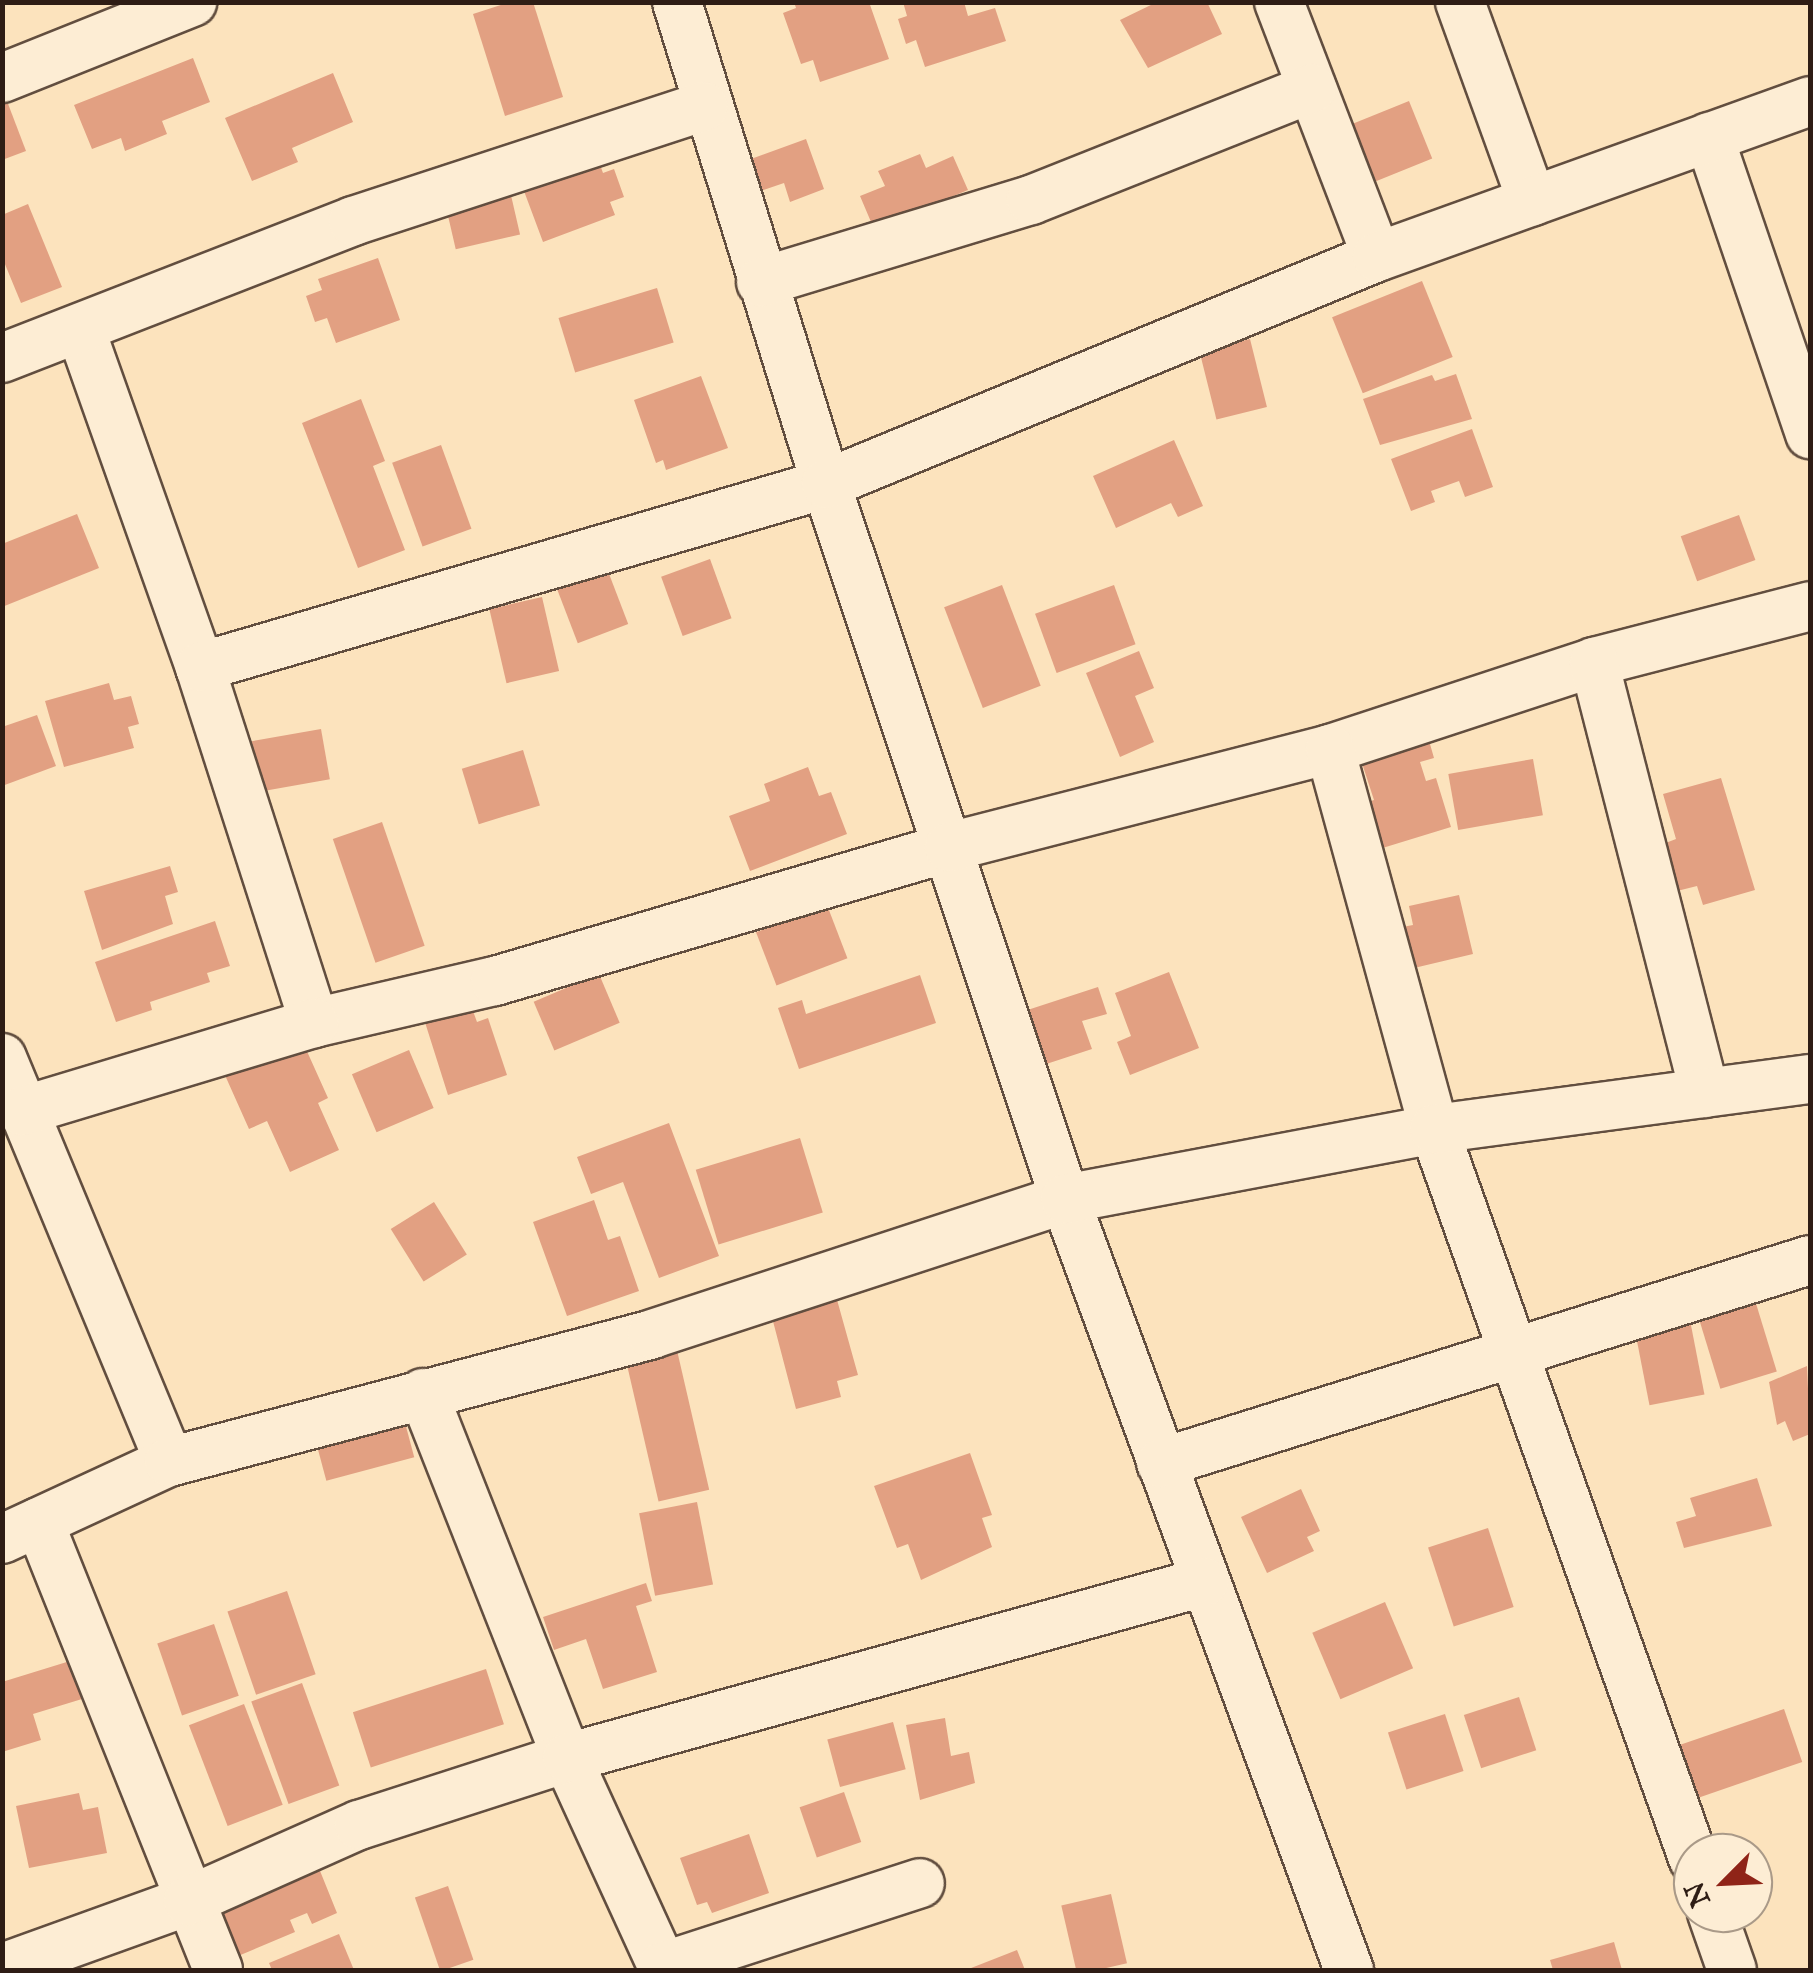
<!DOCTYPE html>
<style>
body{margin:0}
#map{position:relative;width:1813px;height:1973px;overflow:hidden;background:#fce3bd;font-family:"IM FELL Great Primer",serif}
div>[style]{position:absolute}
.building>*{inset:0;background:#e2a082;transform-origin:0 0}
.roads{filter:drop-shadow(2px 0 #624e3f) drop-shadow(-2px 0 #624e3f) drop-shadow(0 2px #624e3f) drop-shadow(0 -2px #624e3f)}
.minor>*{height:48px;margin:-24px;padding:0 24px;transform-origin:24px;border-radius:24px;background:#fdedd4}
span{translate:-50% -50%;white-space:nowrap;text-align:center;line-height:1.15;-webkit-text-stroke:8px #fdedd4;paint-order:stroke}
.frame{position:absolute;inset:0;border:5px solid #2e1d15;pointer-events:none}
.north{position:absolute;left:1673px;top:1833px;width:100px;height:100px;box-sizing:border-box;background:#fdedd4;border:2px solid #aa9a88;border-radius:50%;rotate:246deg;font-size:28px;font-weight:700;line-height:40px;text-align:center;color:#2e1d15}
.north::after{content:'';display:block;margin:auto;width:35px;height:45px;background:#8f2418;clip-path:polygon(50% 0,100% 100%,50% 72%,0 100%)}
</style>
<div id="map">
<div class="building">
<div style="clip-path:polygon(510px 2px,533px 2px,563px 97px,505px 116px,473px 14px)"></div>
<div style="clip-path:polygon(794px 2px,869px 2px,889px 59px,820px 82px,813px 60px,801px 64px,783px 13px,796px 8px)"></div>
<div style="clip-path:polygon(903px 2px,964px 2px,968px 16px,995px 8px,1006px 41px,925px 67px,916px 40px,906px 44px,898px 19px,907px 16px)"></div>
<div style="clip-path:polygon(1157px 2px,1207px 2px,1222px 34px,1148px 68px,1120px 20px)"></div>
<div style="clip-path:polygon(193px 58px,210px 102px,162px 121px,167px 134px,125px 151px,121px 138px,92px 149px,74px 105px)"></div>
<div style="clip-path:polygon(333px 73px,353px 122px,292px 148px,298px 162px,252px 181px,225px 118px)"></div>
<div style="clip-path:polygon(2px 88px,26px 151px,2px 160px)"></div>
<div style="left:1409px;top:101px;width:62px;height:76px;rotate:68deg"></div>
<div style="clip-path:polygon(806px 139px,824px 189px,790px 202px,784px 183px,740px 198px,729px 167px)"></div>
<div style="clip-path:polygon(594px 148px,603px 173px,614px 169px,624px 197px,610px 202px,615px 215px,543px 242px,518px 175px)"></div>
<div style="clip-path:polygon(920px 154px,926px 168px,953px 156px,968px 190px,874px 229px,860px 196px,885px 186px,878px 171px)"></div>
<div style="left:507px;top:178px;width:58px;height:66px;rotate:77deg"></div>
<div style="clip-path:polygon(28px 204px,62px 287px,21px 303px,2px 257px,2px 215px)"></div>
<div style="clip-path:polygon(378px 258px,400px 320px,336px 343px,327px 318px,315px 322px,306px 296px,322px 290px,318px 279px)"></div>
<div style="left:1422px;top:281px;width:82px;height:97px;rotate:68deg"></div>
<div style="left:657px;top:288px;width:57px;height:103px;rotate:73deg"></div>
<div style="left:1250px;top:339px;width:70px;height:52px;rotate:76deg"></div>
<div style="clip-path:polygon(1456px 374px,1472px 419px,1380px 445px,1363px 399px,1432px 375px,1435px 381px)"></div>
<div style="clip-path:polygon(701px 376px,728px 448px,666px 470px,663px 460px,656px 463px,634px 400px)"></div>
<div style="clip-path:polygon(361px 399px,385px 461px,373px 466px,405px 550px,358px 568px,302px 423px)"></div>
<div style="clip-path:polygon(1472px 429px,1493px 487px,1465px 497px,1459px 481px,1431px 491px,1435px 502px,1411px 511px,1391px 459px)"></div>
<div style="clip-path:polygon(1174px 440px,1203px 506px,1178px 517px,1171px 503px,1116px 528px,1093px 476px)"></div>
<div style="left:441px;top:445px;width:89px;height:52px;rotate:70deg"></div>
<div style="clip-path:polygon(77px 514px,99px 568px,2px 607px,2px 544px)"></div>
<div style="left:1739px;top:515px;width:48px;height:62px;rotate:70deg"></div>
<div style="left:710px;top:559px;width:63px;height:52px;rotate:70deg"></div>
<div style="left:606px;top:566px;width:62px;height:54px;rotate:69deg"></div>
<div style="left:1002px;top:585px;width:108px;height:62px;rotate:69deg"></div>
<div style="left:1114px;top:585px;width:63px;height:84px;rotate:70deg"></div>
<div style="left:542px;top:597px;width:76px;height:54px;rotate:77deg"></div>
<div style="clip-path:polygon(1139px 651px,1154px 688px,1135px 696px,1154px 742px,1120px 757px,1086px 673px)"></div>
<div style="clip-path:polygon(109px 683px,114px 700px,131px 696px,139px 724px,128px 727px,134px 748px,64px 767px,45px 701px)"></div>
<div style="clip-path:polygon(37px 715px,56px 766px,2px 786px,2px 727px)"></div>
<div style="left:321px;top:729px;width:51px;height:73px;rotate:80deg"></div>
<div style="clip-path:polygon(1426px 730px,1434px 758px,1420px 762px,1426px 781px,1436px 778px,1451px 827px,1376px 850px,1362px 804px,1374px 800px,1358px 751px)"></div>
<div style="left:523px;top:750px;width:58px;height:64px;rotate:73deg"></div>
<div style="left:1533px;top:759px;width:57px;height:86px;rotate:80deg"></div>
<div style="clip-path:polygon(808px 767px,819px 796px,831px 792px,847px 834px,750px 871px,729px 816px,770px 801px,764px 784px)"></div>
<div style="clip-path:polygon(1721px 778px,1755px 890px,1703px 905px,1697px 886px,1677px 891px,1663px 844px,1676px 839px,1663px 794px)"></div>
<div style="left:382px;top:822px;width:131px;height:52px;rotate:71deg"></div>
<div style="clip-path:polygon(170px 866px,178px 892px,165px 896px,173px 924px,102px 950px,84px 891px)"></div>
<div style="clip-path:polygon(1459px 895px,1473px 954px,1393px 973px,1397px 928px,1413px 925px,1409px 906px)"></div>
<div style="left:827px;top:905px;width:57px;height:76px;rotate:69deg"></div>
<div style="clip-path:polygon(215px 921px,230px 966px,207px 973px,210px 982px,150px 1002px,152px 1010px,116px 1022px,95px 962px)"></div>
<div style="clip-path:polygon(1169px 972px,1199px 1048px,1130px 1075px,1117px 1042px,1131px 1036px,1115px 993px)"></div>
<div style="left:599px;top:974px;width:53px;height:71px;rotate:67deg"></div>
<div style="clip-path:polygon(920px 975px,936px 1023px,799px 1069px,778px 1008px,802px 1000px,806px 1014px)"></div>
<div style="clip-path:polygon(1098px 987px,1107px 1014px,1082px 1021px,1092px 1049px,1028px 1070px,1009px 1016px)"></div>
<div style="clip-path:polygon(469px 1000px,477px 1022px,488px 1018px,507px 1075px,448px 1095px,423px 1016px)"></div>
<div style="clip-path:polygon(301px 1038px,328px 1098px,318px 1103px,339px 1150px,290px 1172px,267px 1121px,249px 1129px,224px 1073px)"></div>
<div style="left:409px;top:1050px;width:63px;height:62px;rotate:67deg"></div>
<div style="clip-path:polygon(669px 1123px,719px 1256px,659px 1278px,623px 1182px,591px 1194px,577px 1157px)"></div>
<div style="left:800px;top:1138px;width:78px;height:109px;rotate:73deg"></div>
<div style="clip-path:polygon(594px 1200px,608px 1240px,620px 1236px,639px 1291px,567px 1316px,533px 1222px)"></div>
<div style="left:434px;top:1202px;width:62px;height:51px;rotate:58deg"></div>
<div style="clip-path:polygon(834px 1289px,858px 1375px,837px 1381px,841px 1397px,796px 1409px,769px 1306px)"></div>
<div style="left:1754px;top:1297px;width:78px;height:59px;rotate:73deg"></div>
<div style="left:1689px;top:1315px;width:81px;height:56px;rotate:79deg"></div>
<div style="left:673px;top:1333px;width:161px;height:52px;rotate:77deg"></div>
<div style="clip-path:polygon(1807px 1366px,1810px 1434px,1793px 1441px,1785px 1421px,1777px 1425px,1769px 1382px)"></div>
<div style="left:400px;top:1404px;width:55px;height:91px;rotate:75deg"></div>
<div style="clip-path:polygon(970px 1453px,992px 1515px,982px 1518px,992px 1547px,921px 1580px,908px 1544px,897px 1548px,874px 1486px)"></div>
<div style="clip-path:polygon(1757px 1478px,1772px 1526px,1684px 1548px,1676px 1522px,1696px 1516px,1690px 1498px)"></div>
<div style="clip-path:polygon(1301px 1489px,1320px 1531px,1307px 1537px,1314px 1551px,1267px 1573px,1241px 1517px)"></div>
<div style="left:697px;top:1502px;width:84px;height:59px;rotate:79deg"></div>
<div style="left:1488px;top:1528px;width:83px;height:63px;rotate:72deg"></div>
<div style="clip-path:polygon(646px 1583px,652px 1601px,636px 1606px,657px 1672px,603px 1689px,586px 1639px,554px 1650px,543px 1617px)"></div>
<div style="left:287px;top:1591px;width:88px;height:63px;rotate:71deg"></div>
<div style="left:1385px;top:1602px;width:72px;height:79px;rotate:67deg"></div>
<div style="left:214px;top:1624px;width:76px;height:60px;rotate:71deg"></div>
<div style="clip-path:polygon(70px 1661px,82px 1699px,33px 1714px,41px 1740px,2px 1752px,2px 1682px)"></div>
<div style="left:486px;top:1669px;width:58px;height:140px;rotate:72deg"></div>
<div style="left:302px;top:1683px;width:109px;height:54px;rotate:70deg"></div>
<div style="left:1519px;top:1697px;width:56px;height:58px;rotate:72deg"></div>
<div style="left:244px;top:1704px;width:108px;height:59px;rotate:69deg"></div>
<div style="left:1784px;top:1709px;width:56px;height:132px;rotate:71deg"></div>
<div style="left:1445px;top:1714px;width:60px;height:60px;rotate:72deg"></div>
<div style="clip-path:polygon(945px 1718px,951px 1756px,969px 1752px,975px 1783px,920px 1800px,906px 1725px)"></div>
<div style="left:893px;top:1722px;width:49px;height:68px;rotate:75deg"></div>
<div style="left:844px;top:1792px;width:53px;height:47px;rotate:71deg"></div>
<div style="clip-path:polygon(79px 1793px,83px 1810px,98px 1807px,107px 1853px,29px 1868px,16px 1806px)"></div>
<div style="clip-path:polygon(749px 1834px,769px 1893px,712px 1913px,707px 1902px,697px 1905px,680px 1858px)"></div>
<div style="clip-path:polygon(312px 1851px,337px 1913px,312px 1924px,307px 1913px,290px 1920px,295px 1932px,231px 1959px,205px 1896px)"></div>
<div style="left:448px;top:1886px;width:78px;height:35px;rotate:71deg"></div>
<div style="left:1111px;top:1894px;width:71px;height:51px;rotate:77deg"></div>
<div style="clip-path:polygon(339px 1934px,354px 1970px,272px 1970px,269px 1963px)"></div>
<div style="clip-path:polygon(1614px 1942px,1622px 1970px,1553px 1970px,1550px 1960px)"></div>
<div style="clip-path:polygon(1017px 1950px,1025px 1970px,966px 1970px)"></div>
</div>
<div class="roads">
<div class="minor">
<div style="left:677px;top:2px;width:505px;rotate:72.82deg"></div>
<div style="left:826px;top:484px;width:754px;rotate:71.52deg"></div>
<div style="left:1065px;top:1199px;width:822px;rotate:69.78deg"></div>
<div style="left:1279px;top:2px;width:273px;rotate:69deg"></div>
<div style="left:1460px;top:2px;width:212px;rotate:70.1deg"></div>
<div style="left:2px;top:78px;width:205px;rotate:-21.8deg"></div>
<div style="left:1709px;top:137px;width:314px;rotate:71.2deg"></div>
<div style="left:761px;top:282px;width:282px;rotate:-16.9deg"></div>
<div style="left:1031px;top:200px;width:302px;rotate:-21.7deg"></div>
<div style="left:81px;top:331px;width:356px;rotate:70.5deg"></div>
<div style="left:200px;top:667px;width:374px;rotate:72.2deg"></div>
<div style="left:314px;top:1023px;width:186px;rotate:-13.1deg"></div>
<div style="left:495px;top:981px;width:473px;rotate:-16.4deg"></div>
<div style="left:949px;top:847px;width:393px;rotate:-14.4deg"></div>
<div style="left:1330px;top:749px;width:278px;rotate:-18.2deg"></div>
<div style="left:1594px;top:662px;width:223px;rotate:-14.5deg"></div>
<div style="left:2px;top:358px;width:377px;rotate:-21.3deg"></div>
<div style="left:353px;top:221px;width:369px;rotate:-18.1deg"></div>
<div style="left:1594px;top:662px;width:445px;rotate:75.6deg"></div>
<div style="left:200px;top:667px;width:652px;rotate:-16.3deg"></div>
<div style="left:826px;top:484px;width:596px;rotate:-22.39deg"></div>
<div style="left:1377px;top:257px;width:460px;rotate:-19.8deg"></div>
<div style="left:1330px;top:749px;width:394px;rotate:74.7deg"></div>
<div style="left:1434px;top:1129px;width:774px;rotate:70.44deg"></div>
<div style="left:2px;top:1058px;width:437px;rotate:67.5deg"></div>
<div style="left:22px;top:1111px;width:305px;rotate:-16.8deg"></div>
<div style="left:423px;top:1393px;width:392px;rotate:68.5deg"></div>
<div style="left:567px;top:1758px;width:233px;rotate:65.4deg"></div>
<div style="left:1161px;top:1463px;width:680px;rotate:-17.37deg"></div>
<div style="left:39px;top:1522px;width:482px;rotate:68.2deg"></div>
<div style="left:2px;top:1539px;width:184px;rotate:-24.8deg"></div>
<div style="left:169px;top:1462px;width:500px;rotate:-14.8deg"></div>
<div style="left:652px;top:1334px;width:435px;rotate:-18.1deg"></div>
<div style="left:1065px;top:1199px;width:376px;rotate:-10.7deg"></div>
<div style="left:1434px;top:1129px;width:379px;rotate:-7.6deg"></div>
<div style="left:1712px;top:1913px;width:60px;rotate:70.7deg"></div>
<div style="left:662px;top:1967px;width:271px;rotate:-18deg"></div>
<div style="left:2px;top:1968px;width:198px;rotate:-19.8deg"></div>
<div style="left:188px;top:1901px;width:187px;rotate:-24deg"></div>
<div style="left:359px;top:1825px;width:219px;rotate:-17.9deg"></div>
<div style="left:567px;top:1758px;width:661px;rotate:-15.45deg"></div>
</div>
</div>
<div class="frame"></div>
<div class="north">N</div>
</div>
